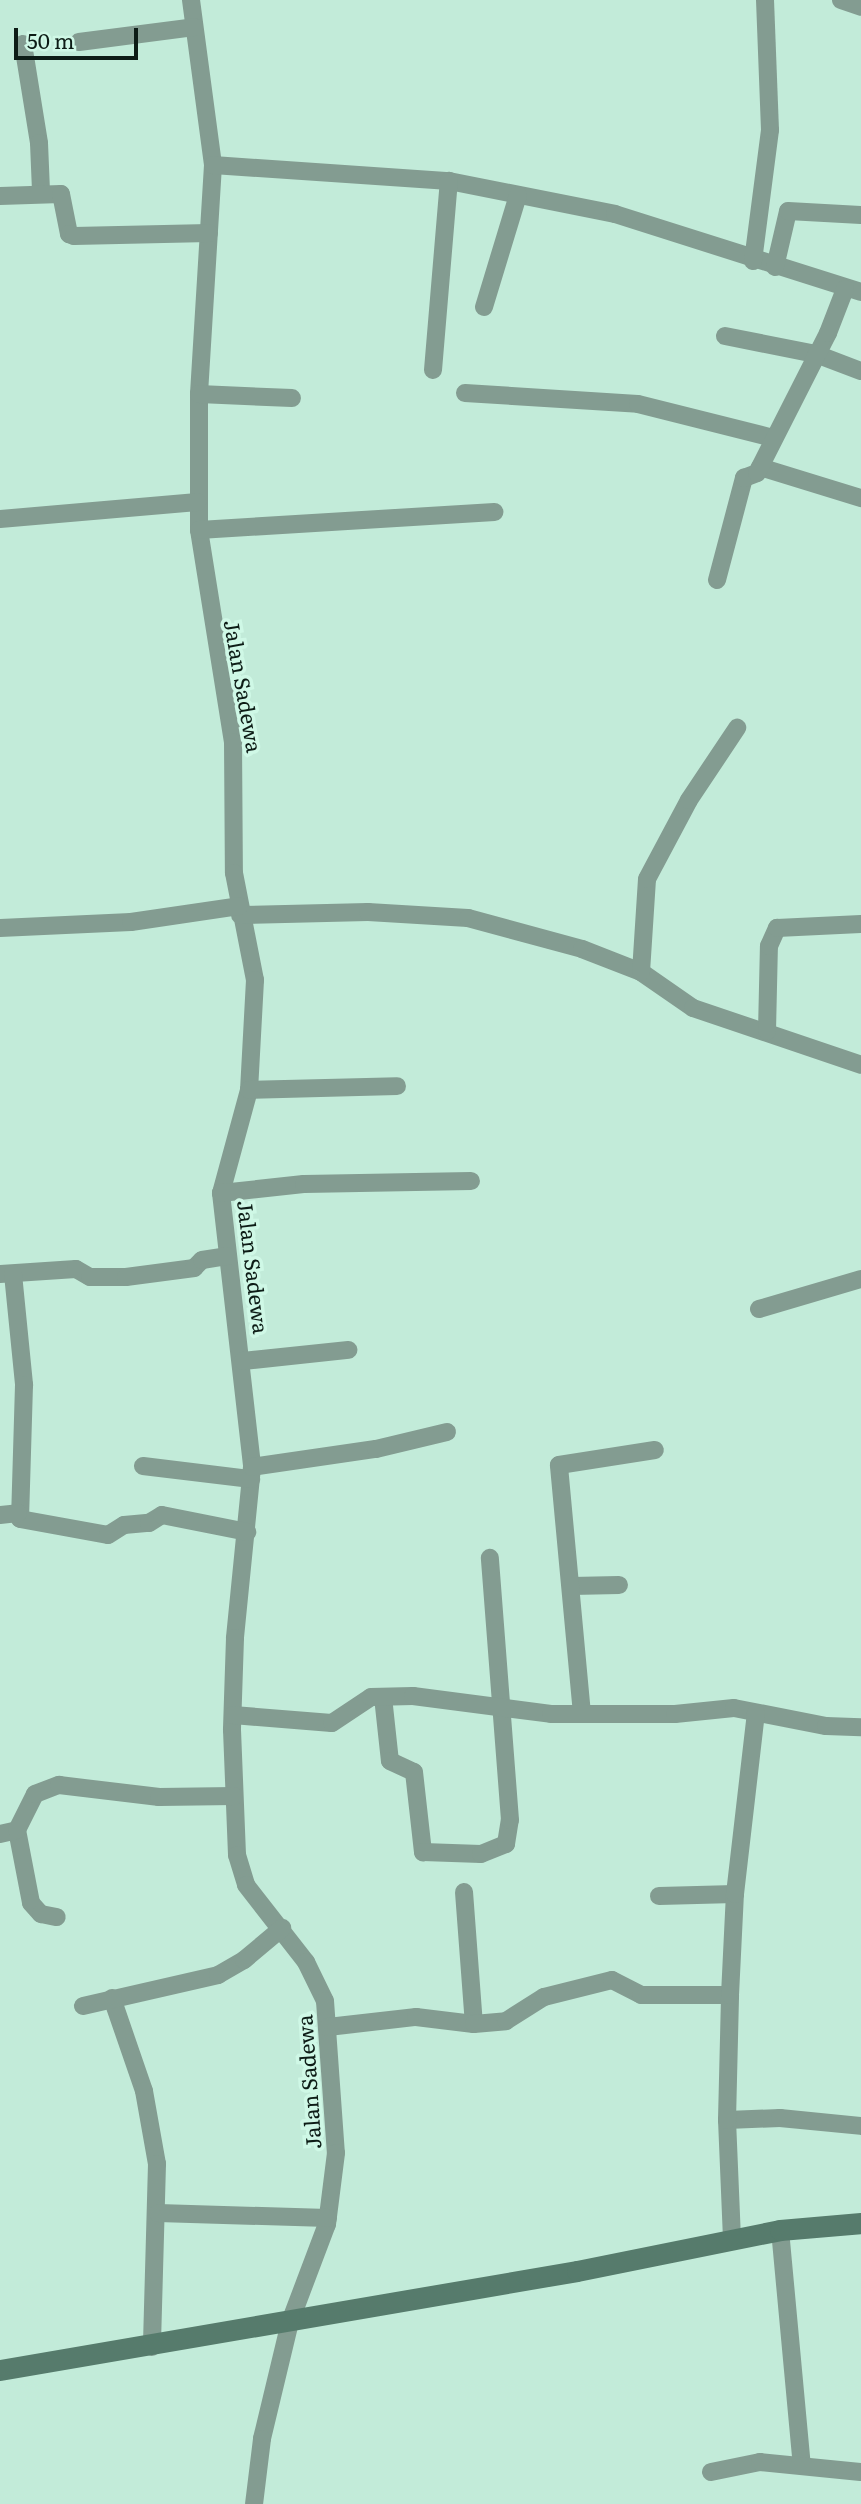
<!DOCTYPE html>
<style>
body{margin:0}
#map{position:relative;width:861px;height:2504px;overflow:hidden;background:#c2ebd9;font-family:Literata,serif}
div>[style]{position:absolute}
.street>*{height:18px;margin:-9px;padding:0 9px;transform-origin:9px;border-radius:9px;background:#839c91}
.secondary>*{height:21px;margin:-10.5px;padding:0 10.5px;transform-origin:10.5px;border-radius:10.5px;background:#567b6c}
span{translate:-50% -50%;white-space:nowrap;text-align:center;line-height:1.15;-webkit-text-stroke:7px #cff8e6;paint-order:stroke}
.street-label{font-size:21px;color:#0d1c16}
.scale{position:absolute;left:14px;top:28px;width:124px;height:32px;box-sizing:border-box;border:4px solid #0d1c16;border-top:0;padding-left:9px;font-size:21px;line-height:24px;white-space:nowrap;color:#0d1c16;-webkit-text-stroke:5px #cff8e6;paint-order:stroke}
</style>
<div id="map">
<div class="street">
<div style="left:191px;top:0;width:166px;rotate:82.4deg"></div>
<div style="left:213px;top:165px;width:229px;rotate:93.5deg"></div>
<div style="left:199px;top:394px;width:136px;rotate:90deg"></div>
<div style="left:199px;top:530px;width:215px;rotate:80.9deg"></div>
<div style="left:233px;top:742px;width:131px;rotate:89.6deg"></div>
<div style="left:234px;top:873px;width:109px;rotate:78.9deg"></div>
<div style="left:255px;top:980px;width:110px;rotate:93.1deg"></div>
<div style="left:249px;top:1090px;width:107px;rotate:105.2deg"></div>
<div style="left:221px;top:1193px;width:276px;rotate:83.5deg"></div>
<div style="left:252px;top:1467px;width:172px;rotate:95.7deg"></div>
<div style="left:235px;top:1638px;width:92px;rotate:91.9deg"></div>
<div style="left:232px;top:1730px;width:125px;rotate:87.7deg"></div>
<div style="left:237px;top:1855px;width:31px;rotate:73deg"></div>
<div style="left:246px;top:1885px;width:98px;rotate:52.1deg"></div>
<div style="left:306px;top:1962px;width:43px;rotate:64deg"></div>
<div style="left:325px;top:2001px;width:152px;rotate:85.9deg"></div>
<div style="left:336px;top:2153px;width:72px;rotate:97.2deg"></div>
<div style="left:327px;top:2224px;width:105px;rotate:110.7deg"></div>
<div style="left:290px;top:2322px;width:120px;rotate:103.5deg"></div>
<div style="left:262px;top:2439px;width:65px;rotate:97deg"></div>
<div style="left:841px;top:0;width:21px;rotate:19deg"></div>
<div style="left:79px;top:42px;width:116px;rotate:-7.4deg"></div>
<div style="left:23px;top:44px;width:100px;rotate:80.8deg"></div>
<div style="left:39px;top:143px;width:48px;rotate:87.6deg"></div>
<div style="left:213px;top:165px;width:237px;rotate:3.9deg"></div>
<div style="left:449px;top:181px;width:169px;rotate:11.2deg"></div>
<div style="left:615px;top:214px;width:258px;rotate:17.6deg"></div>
<div style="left:0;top:196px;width:61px;rotate:-1.9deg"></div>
<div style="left:61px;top:194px;width:41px;rotate:78.7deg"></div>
<div style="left:69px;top:234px;width:5px;rotate:22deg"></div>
<div style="left:74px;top:236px;width:135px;rotate:-1.3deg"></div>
<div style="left:753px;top:261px;width:132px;rotate:-82.6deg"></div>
<div style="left:770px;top:130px;width:130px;rotate:-92.2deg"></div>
<div style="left:775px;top:267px;width:57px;rotate:-76.9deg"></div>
<div style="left:788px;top:211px;width:73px;rotate:3.1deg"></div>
<div style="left:484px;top:307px;width:117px;rotate:-73.1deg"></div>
<div style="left:725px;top:336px;width:93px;rotate:11.2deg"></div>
<div style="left:816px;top:354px;width:48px;rotate:20.7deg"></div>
<div style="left:433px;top:370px;width:190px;rotate:-85.2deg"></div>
<div style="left:465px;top:393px;width:173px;rotate:3.6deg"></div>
<div style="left:638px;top:404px;width:139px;rotate:14.1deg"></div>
<div style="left:199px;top:394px;width:93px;rotate:2.5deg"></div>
<div style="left:760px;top:467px;width:106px;rotate:17.1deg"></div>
<div style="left:0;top:519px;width:198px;rotate:-4.9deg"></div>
<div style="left:199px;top:530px;width:296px;rotate:-3.5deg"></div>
<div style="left:717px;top:580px;width:106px;rotate:-75.2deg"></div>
<div style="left:744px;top:478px;width:14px;rotate:-21deg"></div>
<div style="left:757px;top:473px;width:157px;rotate:-63.1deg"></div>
<div style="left:828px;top:333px;width:47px;rotate:-68.9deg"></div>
<div style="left:240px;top:915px;width:128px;rotate:-1.3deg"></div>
<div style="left:368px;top:912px;width:100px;rotate:3.4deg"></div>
<div style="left:468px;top:918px;width:118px;rotate:15.2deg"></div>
<div style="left:582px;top:949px;width:63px;rotate:21.3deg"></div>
<div style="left:641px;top:972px;width:63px;rotate:34.7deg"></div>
<div style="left:693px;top:1008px;width:177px;rotate:18.7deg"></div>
<div style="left:0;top:928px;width:131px;rotate:-2.6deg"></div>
<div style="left:131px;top:922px;width:109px;rotate:-8.4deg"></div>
<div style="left:641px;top:972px;width:93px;rotate:-86.3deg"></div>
<div style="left:647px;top:879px;width:89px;rotate:-62deg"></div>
<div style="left:689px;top:800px;width:87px;rotate:-56.3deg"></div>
<div style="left:767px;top:1031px;width:85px;rotate:-88.7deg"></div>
<div style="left:769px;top:946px;width:20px;rotate:-66deg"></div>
<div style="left:777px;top:928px;width:84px;rotate:-2.7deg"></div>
<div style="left:249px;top:1090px;width:148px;rotate:-1.5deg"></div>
<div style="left:221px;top:1193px;width:83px;rotate:-6.2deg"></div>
<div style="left:304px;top:1184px;width:167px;rotate:-1deg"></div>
<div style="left:0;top:1274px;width:76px;rotate:-3.8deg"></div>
<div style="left:76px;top:1269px;width:16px;rotate:30deg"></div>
<div style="left:90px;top:1277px;width:36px"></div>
<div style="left:126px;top:1277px;width:69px;rotate:-7.5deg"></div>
<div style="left:194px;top:1268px;width:11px;rotate:-45deg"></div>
<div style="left:202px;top:1260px;width:25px;rotate:-9deg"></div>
<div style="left:13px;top:1274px;width:112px;rotate:84.3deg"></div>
<div style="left:24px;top:1385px;width:134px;rotate:91.7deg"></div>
<div style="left:20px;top:1519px;width:89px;rotate:10.3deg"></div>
<div style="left:108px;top:1535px;width:19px;rotate:-32deg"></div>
<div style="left:124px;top:1525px;width:25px;rotate:-5deg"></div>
<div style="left:149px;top:1523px;width:15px;rotate:-32deg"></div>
<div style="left:162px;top:1515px;width:87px;rotate:11.3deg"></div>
<div style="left:759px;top:1309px;width:106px;rotate:-16.4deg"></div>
<div style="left:243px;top:1361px;width:106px;rotate:-6deg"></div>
<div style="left:143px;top:1466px;width:109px;rotate:6.9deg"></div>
<div style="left:252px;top:1467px;width:125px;rotate:-8.3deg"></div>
<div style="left:376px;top:1449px;width:73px;rotate:-13.5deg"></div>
<div style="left:0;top:1515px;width:18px;rotate:-6deg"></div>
<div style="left:572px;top:1586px;width:47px;rotate:-1.2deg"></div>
<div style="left:383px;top:1697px;width:64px;rotate:83.8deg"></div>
<div style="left:390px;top:1761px;width:26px;rotate:25deg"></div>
<div style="left:414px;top:1772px;width:81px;rotate:83.6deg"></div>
<div style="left:423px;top:1852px;width:58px;rotate:2deg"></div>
<div style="left:481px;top:1854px;width:27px;rotate:-22deg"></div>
<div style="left:506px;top:1844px;width:24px;rotate:-81deg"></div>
<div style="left:510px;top:1820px;width:263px;rotate:-94.4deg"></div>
<div style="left:582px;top:1714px;width:250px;rotate:-95.3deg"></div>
<div style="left:559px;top:1465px;width:97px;rotate:-8.9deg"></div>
<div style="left:233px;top:1715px;width:99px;rotate:4.6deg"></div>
<div style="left:332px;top:1723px;width:47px;rotate:-33.7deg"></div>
<div style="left:371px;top:1697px;width:42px;rotate:-1.4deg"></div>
<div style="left:413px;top:1696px;width:139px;rotate:7.4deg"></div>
<div style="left:551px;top:1714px;width:124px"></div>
<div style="left:675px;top:1714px;width:59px;rotate:-5.8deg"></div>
<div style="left:734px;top:1708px;width:94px;rotate:11.1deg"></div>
<div style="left:826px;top:1726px;width:35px;rotate:2deg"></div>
<div style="left:17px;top:1830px;width:74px;rotate:79.1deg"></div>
<div style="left:31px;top:1903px;width:15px;rotate:48deg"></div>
<div style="left:41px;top:1914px;width:16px;rotate:11deg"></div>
<div style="left:0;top:1834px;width:17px;rotate:-13deg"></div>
<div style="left:17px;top:1830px;width:40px;rotate:-63.4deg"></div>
<div style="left:35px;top:1794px;width:26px;rotate:-21deg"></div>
<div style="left:59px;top:1785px;width:101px;rotate:6.8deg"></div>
<div style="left:159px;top:1797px;width:75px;rotate:-0.8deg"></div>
<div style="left:464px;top:1892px;width:132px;rotate:85.7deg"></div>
<div style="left:659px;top:1896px;width:76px;rotate:-1.5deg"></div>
<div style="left:112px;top:1998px;width:98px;rotate:71deg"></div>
<div style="left:144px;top:2091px;width:74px;rotate:79.9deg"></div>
<div style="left:157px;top:2164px;width:183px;rotate:91.6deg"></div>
<div style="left:83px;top:2006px;width:139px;rotate:-12.9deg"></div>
<div style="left:218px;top:1975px;width:30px;rotate:-30deg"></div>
<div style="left:244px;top:1960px;width:50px;rotate:-40.1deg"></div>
<div style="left:328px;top:2027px;width:89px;rotate:-6.5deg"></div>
<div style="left:416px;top:2017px;width:58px;rotate:6.9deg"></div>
<div style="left:474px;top:2024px;width:32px;rotate:-5deg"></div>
<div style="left:506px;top:2021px;width:45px;rotate:-32.3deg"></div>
<div style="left:544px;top:1997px;width:70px;rotate:-14deg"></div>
<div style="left:612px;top:1980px;width:33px;rotate:27deg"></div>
<div style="left:641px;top:1995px;width:89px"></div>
<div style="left:727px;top:2120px;width:53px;rotate:-2.2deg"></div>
<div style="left:780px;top:2118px;width:81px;rotate:5.6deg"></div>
<div style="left:158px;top:2213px;width:170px;rotate:1.7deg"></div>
<div style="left:780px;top:2230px;width:236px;rotate:84.7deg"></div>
<div style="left:732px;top:2239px;width:119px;rotate:-92.4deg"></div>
<div style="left:727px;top:2120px;width:125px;rotate:-88.6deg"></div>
<div style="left:730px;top:1995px;width:101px;rotate:-87.2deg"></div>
<div style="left:735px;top:1894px;width:182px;rotate:-83.4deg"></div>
<div style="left:711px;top:2472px;width:50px;rotate:-11.5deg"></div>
<div style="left:760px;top:2462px;width:101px;rotate:5.7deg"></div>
</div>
<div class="secondary">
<div style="left:0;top:2370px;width:585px;rotate:-9.74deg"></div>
<div style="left:577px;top:2271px;width:207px;rotate:-11.4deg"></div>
<div style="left:780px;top:2230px;width:81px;rotate:-4.9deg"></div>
</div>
<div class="street-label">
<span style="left:244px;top:686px;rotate:80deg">Jalan Sadewa</span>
<span style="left:254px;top:1267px;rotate:83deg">Jalan Sadewa</span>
<span style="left:308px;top:2082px;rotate:-94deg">Jalan Sadewa</span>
</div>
<div class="scale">50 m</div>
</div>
